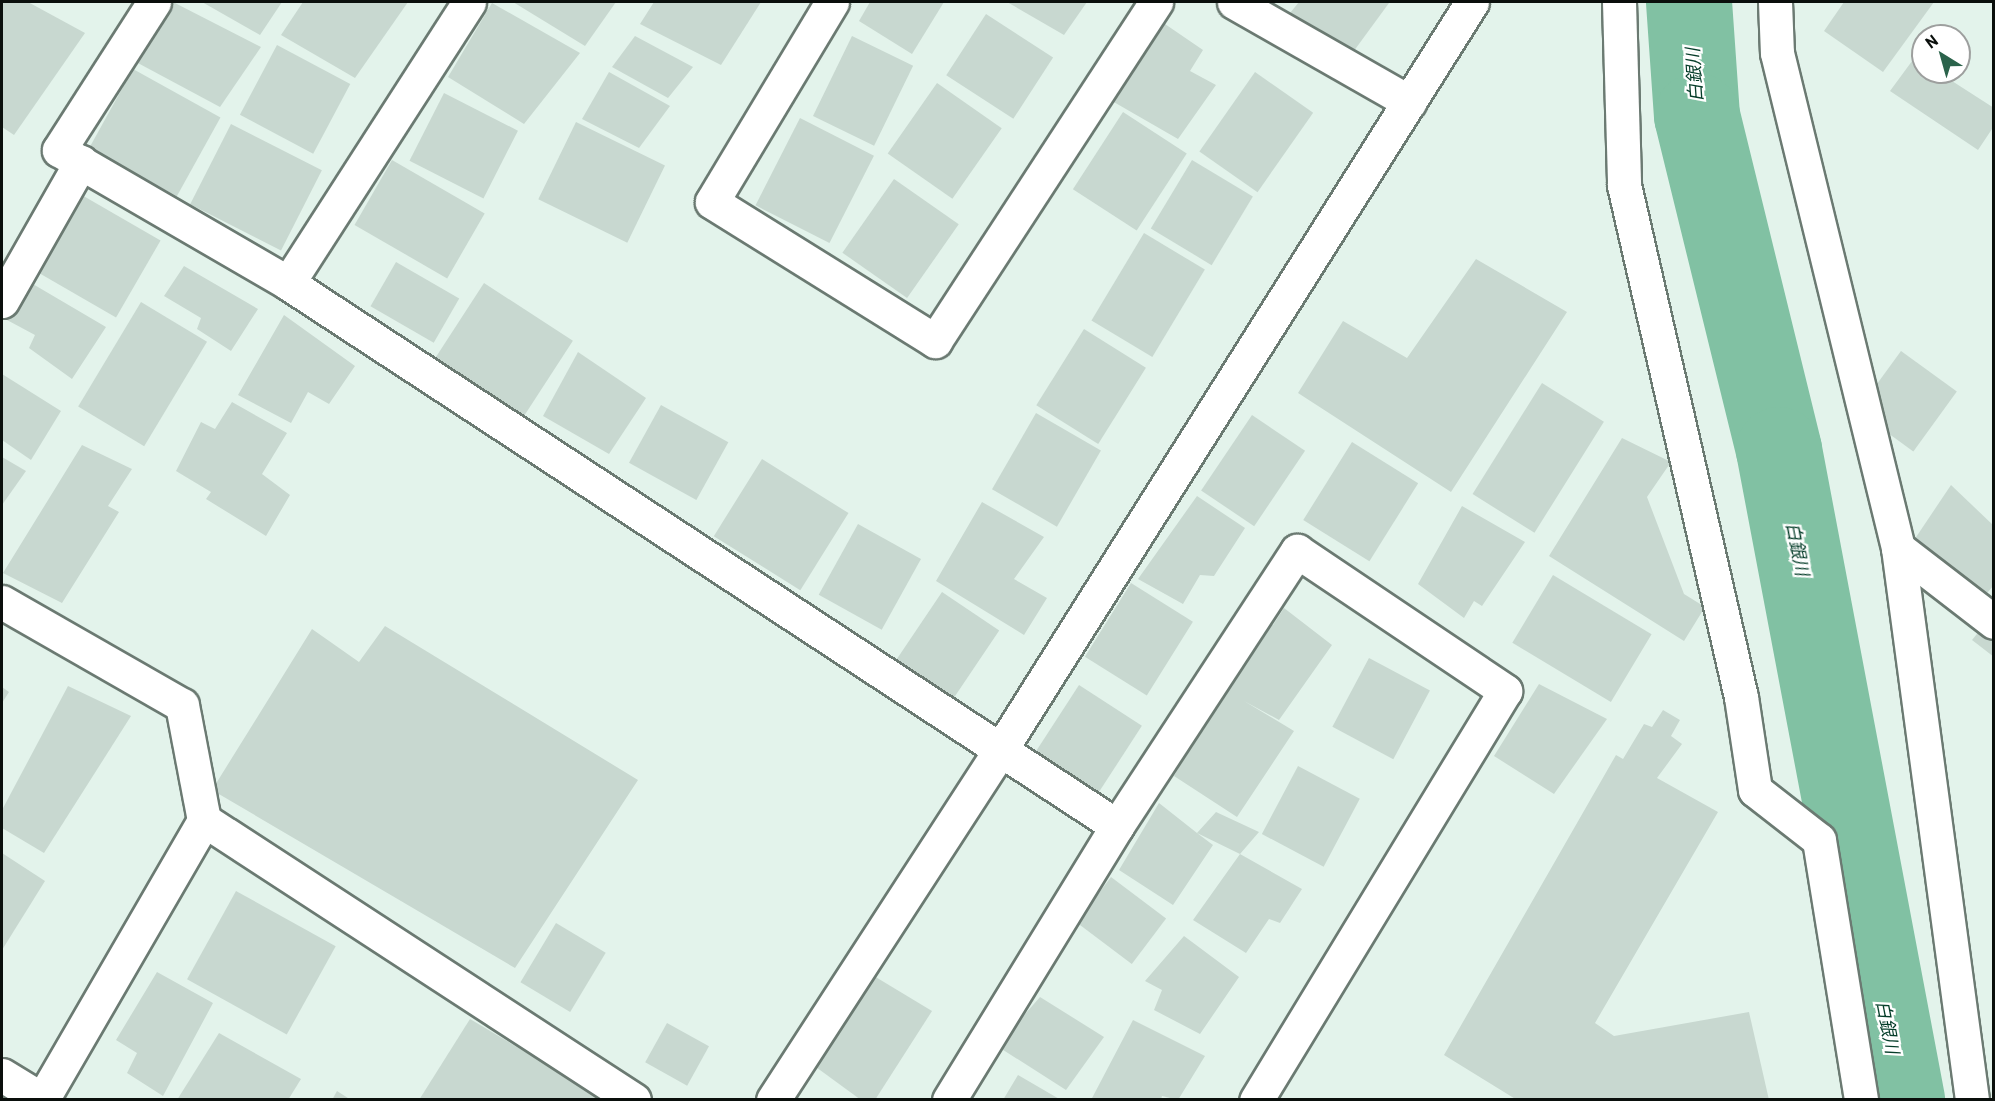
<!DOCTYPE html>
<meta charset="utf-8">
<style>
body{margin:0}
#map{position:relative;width:1995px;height:1101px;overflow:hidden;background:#e3f3eb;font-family:Barlow,"Noto Sans JP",sans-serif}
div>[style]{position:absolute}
.river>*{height:86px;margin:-43px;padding:0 43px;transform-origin:43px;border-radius:43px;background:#81c1a3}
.building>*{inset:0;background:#c8d8d0;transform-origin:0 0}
.roads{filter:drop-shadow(2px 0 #6b7a72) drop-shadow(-2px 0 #6b7a72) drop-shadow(0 2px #6b7a72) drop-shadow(0 -2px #6b7a72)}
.minor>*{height:33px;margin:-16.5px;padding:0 16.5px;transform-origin:16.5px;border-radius:16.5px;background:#fff}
span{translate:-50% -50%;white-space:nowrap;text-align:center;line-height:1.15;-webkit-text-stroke:4.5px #fff;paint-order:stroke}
.water-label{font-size:18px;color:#053d29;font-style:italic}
.frame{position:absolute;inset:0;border:3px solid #0a0f0c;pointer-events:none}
.north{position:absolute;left:1911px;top:24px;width:60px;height:60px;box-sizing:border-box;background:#fff;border:2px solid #9d9f9e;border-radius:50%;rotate:323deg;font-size:16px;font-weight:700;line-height:24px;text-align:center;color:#0a0f0c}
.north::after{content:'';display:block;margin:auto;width:21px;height:27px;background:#2b634b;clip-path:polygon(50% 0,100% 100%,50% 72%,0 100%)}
</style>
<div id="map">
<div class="river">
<div style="left:1689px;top:2px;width:114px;rotate:86deg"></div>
<div style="left:1697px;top:116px;width:344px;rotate:76.2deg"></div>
<div style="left:1779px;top:450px;width:662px;rotate:79.28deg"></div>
</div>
<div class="building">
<div style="clip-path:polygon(2px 2px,28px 2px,85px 33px,14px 135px,2px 127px)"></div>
<div style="clip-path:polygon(173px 2px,261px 47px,220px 107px,136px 62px)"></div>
<div style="clip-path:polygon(202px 2px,282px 2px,260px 35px)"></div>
<div style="clip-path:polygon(303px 2px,408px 2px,355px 78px,281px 35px)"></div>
<div style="clip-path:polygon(513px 2px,616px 2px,585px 46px)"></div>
<div style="clip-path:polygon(654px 2px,761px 2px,721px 65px,640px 24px)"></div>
<div style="clip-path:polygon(870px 2px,944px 2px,912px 54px,859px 21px)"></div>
<div style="clip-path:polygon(1007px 2px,1087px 2px,1064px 35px)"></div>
<div style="clip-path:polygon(1299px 2px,1386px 2px,1389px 3px,1348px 59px,1286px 18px)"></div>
<div style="clip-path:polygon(1844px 2px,1934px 2px,1883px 72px,1824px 31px)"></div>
<div style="clip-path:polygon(492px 3px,580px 53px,524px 124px,448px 77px)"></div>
<div style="left:986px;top:14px;width:80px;height:73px;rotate:33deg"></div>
<div style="clip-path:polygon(1162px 22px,1203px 50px,1190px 71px,1216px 85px,1178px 139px,1112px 101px)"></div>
<div style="clip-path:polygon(635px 36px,693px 67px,668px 98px,612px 67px)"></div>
<div style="left:852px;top:36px;width:68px;height:89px;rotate:26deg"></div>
<div style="left:277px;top:45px;width:83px;height:79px;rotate:28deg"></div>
<div style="clip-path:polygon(1915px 57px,1923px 62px,1923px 72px,1938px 72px,1994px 108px,1994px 126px,1978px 150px,1890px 91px)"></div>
<div style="left:133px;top:69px;width:100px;height:90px;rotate:29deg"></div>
<div style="clip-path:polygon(609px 72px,670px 106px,639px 148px,582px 119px)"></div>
<div style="left:1255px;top:72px;width:71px;height:97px;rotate:35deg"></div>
<div style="left:937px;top:83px;width:79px;height:86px;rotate:35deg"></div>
<div style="left:444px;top:93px;width:83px;height:76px;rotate:27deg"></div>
<div style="left:1123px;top:112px;width:76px;height:92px;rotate:33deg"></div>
<div style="left:800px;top:118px;width:83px;height:98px;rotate:27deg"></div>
<div style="left:576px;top:122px;width:99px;height:86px;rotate:26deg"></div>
<div style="left:231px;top:124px;width:102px;height:90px;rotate:27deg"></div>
<div style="left:392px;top:160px;width:107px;height:75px;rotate:30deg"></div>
<div style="left:1192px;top:160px;width:71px;height:80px;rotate:31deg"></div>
<div style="left:894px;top:179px;width:79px;height:90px;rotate:35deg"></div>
<div style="left:80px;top:194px;width:93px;height:89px;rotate:30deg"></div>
<div style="left:1144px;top:233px;width:71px;height:102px;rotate:31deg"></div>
<div style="clip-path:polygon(1476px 259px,1567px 312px,1451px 492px,1298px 393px,1343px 321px,1407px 358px)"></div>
<div style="left:396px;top:262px;width:73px;height:51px;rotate:30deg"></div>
<div style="clip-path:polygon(184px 266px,258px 309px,231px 351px,197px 329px,201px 318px,164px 296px)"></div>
<div style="clip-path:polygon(26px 280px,106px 327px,72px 379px,29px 348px,35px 335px,7px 320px)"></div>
<div style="left:484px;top:283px;width:106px;height:93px;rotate:33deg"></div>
<div style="left:141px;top:302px;width:77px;height:122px;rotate:31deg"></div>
<div style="clip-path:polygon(284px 315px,355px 366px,329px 404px,308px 392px,291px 423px,238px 395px)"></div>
<div style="left:1084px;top:329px;width:73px;height:90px;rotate:32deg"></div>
<div style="left:1901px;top:351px;width:69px;height:74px;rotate:36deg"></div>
<div style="clip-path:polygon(578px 352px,646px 398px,609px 454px,543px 416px)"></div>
<div style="clip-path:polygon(2px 374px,61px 411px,31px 460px,2px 440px)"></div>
<div style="left:1542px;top:383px;width:73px;height:131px;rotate:32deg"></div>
<div style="clip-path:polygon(232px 402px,287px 433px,262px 474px,290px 495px,266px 536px,206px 499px,211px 492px,176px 471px,201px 422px,215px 429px)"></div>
<div style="left:661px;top:405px;width:77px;height:66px;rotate:29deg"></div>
<div style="left:1036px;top:413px;width:75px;height:88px;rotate:30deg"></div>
<div style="left:1252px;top:415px;width:64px;height:91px;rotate:34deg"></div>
<div style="clip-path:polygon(1622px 438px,1671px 462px,1647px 497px,1684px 594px,1705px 607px,1684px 641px,1549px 556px)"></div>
<div style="left:1352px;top:442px;width:78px;height:92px;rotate:32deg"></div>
<div style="clip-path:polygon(82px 445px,132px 469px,108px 506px,119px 512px,62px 603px,3px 573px)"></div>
<div style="clip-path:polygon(2px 457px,26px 471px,2px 505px)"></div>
<div style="left:762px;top:459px;width:102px;height:91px;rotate:32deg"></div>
<div style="clip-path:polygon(1951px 485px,1994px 526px,1994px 585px,1963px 621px,1896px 567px)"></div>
<div style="clip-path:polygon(1197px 496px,1245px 528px,1214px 576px,1200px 575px,1183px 604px,1138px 579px)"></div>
<div style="clip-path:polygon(982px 502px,1044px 537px,1014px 579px,1047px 598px,1024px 635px,936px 581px)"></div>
<div style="clip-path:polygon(1462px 506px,1525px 542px,1482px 606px,1474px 601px,1464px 618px,1418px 584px)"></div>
<div style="left:858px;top:524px;width:72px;height:81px;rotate:29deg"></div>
<div style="left:1553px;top:575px;width:115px;height:79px;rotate:31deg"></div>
<div style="left:1131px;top:583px;width:73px;height:87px;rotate:32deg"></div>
<div style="left:942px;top:592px;width:69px;height:84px;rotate:34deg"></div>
<div style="clip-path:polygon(1284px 608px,1332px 645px,1279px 720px,1244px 701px,1294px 731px,1237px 817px,1174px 776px,1262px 620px,1273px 625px)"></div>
<div style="clip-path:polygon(1994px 613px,1994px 657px,1972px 640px)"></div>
<div style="clip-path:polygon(385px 626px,638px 780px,515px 968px,212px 790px,312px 629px,359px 662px)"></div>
<div style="left:1369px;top:658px;width:69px;height:78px;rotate:28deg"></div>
<div style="clip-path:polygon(1539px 684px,1607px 719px,1554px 794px,1494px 756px)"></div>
<div style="left:1079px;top:685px;width:75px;height:81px;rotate:33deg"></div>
<div style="clip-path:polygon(68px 686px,131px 716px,44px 853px,2px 828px,2px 810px)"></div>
<div style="clip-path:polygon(2px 687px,9px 692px,2px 703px)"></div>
<div style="clip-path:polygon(1663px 710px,1680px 720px,1671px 736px,1682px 744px,1657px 778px,1718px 812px,1595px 1023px,1614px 1036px,1749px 1012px,1769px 1100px,1517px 1100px,1444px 1055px,1616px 755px,1623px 759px,1644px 724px,1652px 727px)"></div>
<div style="left:1298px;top:766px;width:70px;height:77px;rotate:28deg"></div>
<div style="clip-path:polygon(1159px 803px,1197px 833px,1216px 812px,1259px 832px,1240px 854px,1197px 833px,1213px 845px,1173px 905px,1119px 870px)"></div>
<div style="clip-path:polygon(2px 853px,45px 881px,2px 950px)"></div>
<div style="clip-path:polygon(1240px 854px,1302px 889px,1280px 923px,1269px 919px,1246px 953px,1193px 920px)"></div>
<div style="left:1111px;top:877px;width:69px;height:57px;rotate:37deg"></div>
<div style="left:236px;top:891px;width:114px;height:101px;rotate:29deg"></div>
<div style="left:556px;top:923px;width:58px;height:69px;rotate:31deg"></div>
<div style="clip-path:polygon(1184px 936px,1239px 977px,1200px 1034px,1154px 1010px,1162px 990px,1145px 981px)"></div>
<div style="clip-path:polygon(157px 972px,213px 1003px,163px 1096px,127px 1073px,137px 1053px,116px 1040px)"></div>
<div style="clip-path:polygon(869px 973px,932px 1011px,875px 1100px,861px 1100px,809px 1062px)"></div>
<div style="clip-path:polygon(1040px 997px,1104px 1037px,1066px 1090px,997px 1046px)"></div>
<div style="clip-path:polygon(470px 1019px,606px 1100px,419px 1100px)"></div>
<div style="clip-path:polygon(1133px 1020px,1205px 1056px,1178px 1100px,1162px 1096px,1161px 1100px,1091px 1100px)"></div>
<div style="left:667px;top:1023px;width:48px;height:45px;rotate:29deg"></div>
<div style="clip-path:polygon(219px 1033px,301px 1079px,288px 1100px,177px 1100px)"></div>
<div style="clip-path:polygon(1018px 1075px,1061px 1100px,1003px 1100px)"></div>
<div style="clip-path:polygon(337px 1091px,351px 1100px,332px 1100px)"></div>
</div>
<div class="roads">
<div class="minor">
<div style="left:154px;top:2px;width:176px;rotate:122.7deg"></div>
<div style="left:59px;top:150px;width:265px;rotate:30.1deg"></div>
<div style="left:288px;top:283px;width:991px;rotate:33.23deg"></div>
<div style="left:1117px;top:826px;width:329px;rotate:-56.8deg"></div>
<div style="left:1297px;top:551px;width:251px;rotate:33.9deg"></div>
<div style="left:1505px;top:691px;width:479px;rotate:121.3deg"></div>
<div style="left:832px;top:2px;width:233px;rotate:121deg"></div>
<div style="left:712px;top:202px;width:263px;rotate:31.9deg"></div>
<div style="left:935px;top:341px;width:405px;rotate:-56.9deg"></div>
<div style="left:1234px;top:2px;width:202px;rotate:29.7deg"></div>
<div style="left:1619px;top:2px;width:183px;rotate:88.4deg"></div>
<div style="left:1624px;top:185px;width:525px;rotate:77.13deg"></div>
<div style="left:1741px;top:697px;width:94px;rotate:81.4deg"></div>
<div style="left:1755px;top:790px;width:81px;rotate:38deg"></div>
<div style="left:1819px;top:840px;width:263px;rotate:80.8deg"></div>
<div style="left:1775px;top:2px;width:51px;rotate:87.8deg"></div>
<div style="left:1777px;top:53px;width:510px;rotate:76.26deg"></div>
<div style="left:1898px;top:548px;width:557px;rotate:82.36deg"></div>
<div style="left:288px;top:283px;width:334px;rotate:-57.2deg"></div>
<div style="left:2px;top:301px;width:160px;rotate:-60.4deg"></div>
<div style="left:1898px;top:548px;width:121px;rotate:37.6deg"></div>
<div style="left:2px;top:602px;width:207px;rotate:29.8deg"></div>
<div style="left:182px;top:705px;width:117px;rotate:79.2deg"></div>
<div style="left:2px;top:1075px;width:48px;rotate:31.4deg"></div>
<div style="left:42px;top:1100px;width:323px;rotate:-59.9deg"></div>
<div style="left:204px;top:820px;width:513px;rotate:33.07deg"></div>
<div style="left:773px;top:1100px;width:419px;rotate:-57deg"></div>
<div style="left:1001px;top:749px;width:883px;rotate:-57.77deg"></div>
<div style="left:949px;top:1100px;width:321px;rotate:-58.5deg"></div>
</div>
</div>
<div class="water-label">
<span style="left:1694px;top:75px;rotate:-94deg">白銀川</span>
<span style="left:1798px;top:549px;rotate:79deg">白銀川</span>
<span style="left:1888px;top:1027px;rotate:79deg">白銀川</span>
</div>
<div class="frame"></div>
<div class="north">N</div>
</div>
